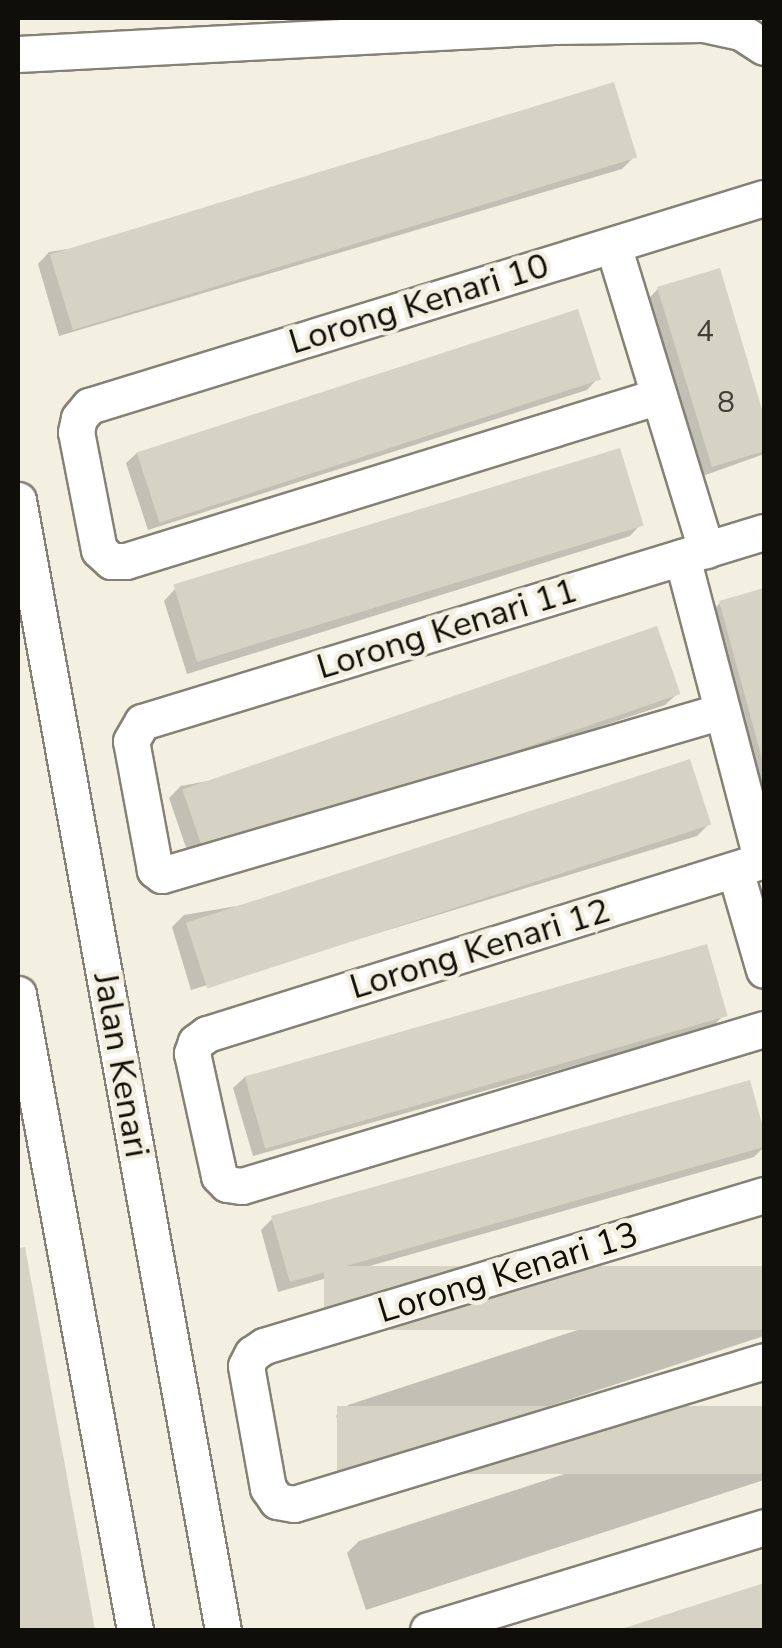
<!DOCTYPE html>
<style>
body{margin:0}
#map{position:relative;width:782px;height:1648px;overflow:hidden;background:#f3f0e1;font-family:"Nunito Sans",sans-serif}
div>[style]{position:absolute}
.shadow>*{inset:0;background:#0003}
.building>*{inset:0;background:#d6d3c4;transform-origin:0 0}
.roads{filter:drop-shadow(2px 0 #858174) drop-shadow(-2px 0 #858174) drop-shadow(0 2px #858174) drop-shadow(0 -2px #858174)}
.minor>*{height:35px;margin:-17.5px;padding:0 17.5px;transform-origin:17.5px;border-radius:17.5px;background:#fff}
span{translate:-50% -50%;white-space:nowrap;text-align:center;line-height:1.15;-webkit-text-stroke:9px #f3f0e1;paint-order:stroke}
.number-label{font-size:30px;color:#413f38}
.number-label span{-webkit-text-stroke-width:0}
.street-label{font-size:35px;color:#0f0e09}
.frame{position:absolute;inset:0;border:20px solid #0f0e09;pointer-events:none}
</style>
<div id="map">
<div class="shadow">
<div style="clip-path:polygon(634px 157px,622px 169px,59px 336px,38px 264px,49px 252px)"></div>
<div style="clip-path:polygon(718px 272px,764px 425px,764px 454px,700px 477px,646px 301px,658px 289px)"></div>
<div style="clip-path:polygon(598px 378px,587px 390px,148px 530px,126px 463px,138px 452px)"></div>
<div style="clip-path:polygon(641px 524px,630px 536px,187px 674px,164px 601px,175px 589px)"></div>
<div style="clip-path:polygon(764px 591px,764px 791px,757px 793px,708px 615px,720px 603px)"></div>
<div style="clip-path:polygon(677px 694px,665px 705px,191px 862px,169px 798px,181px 786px)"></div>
<div style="clip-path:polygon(708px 825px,697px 836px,191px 990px,172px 927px,184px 915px)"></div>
<div style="clip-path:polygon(724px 1015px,712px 1027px,253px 1156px,233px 1088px,245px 1077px)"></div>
<div style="clip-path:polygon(748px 1083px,764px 1140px,764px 1147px,754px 1157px,278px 1292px,261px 1230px,272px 1219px)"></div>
<div style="clip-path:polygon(23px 1250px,92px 1630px,18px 1630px,18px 1251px)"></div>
<div style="clip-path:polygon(764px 1269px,764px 1336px,353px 1470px,336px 1416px,348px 1405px)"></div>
<div style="clip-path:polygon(764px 1409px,764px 1480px,366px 1610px,347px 1553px,359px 1541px)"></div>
<div style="clip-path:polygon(764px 1586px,764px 1630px,624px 1630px)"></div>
</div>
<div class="building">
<div style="left:614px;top:82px;width:79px;height:590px;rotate:73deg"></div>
<div style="clip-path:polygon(720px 268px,764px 416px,764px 451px,712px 467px,657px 287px)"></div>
<div style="left:578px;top:309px;width:74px;height:464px;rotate:72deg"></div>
<div style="left:620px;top:448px;width:81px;height:467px;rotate:73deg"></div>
<div style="clip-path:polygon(764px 588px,764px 762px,763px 762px,719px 601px)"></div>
<div style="left:657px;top:626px;width:72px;height:502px;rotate:71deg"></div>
<div style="left:690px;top:759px;width:69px;height:530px;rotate:72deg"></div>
<div style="left:707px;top:944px;width:75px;height:481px;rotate:74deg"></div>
<div style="clip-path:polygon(750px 1080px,764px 1131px,764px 1147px,290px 1282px,271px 1216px)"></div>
<div style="clip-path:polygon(25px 1247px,95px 1630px,18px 1630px,18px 1248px)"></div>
<div style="left:764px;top:1266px;width:64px;height:440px;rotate:90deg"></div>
<div style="left:764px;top:1406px;width:68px;height:427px;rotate:90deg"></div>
<div style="clip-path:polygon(764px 1583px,764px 1630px,618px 1630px)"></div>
</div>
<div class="roads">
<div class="minor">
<div style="left:18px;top:54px;width:536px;rotate:-3deg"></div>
<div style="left:553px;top:26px;width:150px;rotate:-0.8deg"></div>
<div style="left:703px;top:24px;width:39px;rotate:12deg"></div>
<div style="left:741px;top:32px;width:27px;rotate:33deg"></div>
<div style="left:613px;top:245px;width:319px;rotate:73deg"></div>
<div style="left:659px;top:396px;width:558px;rotate:162.8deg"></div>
<div style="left:126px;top:561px;width:15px;rotate:180deg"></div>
<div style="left:111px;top:561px;width:16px;rotate:-137deg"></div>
<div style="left:99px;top:550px;width:120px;rotate:-101deg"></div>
<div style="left:76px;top:432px;width:14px;rotate:-78deg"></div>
<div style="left:79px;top:418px;width:16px;rotate:-50deg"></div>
<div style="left:89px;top:406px;width:706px;rotate:-17.13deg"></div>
<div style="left:18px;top:500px;width:1148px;rotate:79.72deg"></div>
<div style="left:682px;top:557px;width:314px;rotate:75.3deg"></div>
<div style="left:722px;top:711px;width:584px;rotate:163.68deg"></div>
<div style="left:162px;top:875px;width:9px;rotate:-144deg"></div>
<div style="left:155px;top:870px;width:131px;rotate:-100.5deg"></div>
<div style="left:131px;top:741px;width:22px;rotate:-60deg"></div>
<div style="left:142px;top:722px;width:650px;rotate:-16.99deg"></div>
<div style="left:764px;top:860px;width:584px;rotate:162.65deg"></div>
<div style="left:207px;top:1034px;width:14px;rotate:144deg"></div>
<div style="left:196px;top:1042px;width:12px;rotate:110deg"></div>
<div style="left:192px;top:1053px;width:126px;rotate:77.6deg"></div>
<div style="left:219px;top:1176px;width:11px;rotate:45deg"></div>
<div style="left:227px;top:1184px;width:15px;rotate:8deg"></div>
<div style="left:242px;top:1186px;width:545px;rotate:-16.74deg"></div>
<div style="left:735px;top:870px;width:104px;rotate:73.8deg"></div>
<div style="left:18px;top:994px;width:647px;rotate:79.58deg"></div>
<div style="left:764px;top:1195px;width:522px;rotate:163.2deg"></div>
<div style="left:264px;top:1346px;width:14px;rotate:146deg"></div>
<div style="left:252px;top:1354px;width:13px;rotate:117deg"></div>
<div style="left:246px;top:1366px;width:124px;rotate:79.8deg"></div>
<div style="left:268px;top:1488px;width:16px;rotate:55deg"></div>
<div style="left:277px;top:1501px;width:17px;rotate:10deg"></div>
<div style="left:294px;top:1504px;width:491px;rotate:-16.9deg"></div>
<div style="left:428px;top:1630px;width:351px;rotate:-17deg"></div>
</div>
</div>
<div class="number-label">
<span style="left:705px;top:332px">4</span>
<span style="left:726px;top:403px">8</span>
</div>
<div class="street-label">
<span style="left:419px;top:304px;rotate:-17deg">Lorong Kenari 10</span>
<span style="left:447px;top:629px;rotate:-17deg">Lorong Kenari 11</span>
<span style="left:480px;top:949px;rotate:-17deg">Lorong Kenari 12</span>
<span style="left:121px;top:1065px;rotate:80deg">Jalan Kenari</span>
<span style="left:508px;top:1273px;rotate:-17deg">Lorong Kenari 13</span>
</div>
<div class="frame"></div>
</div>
